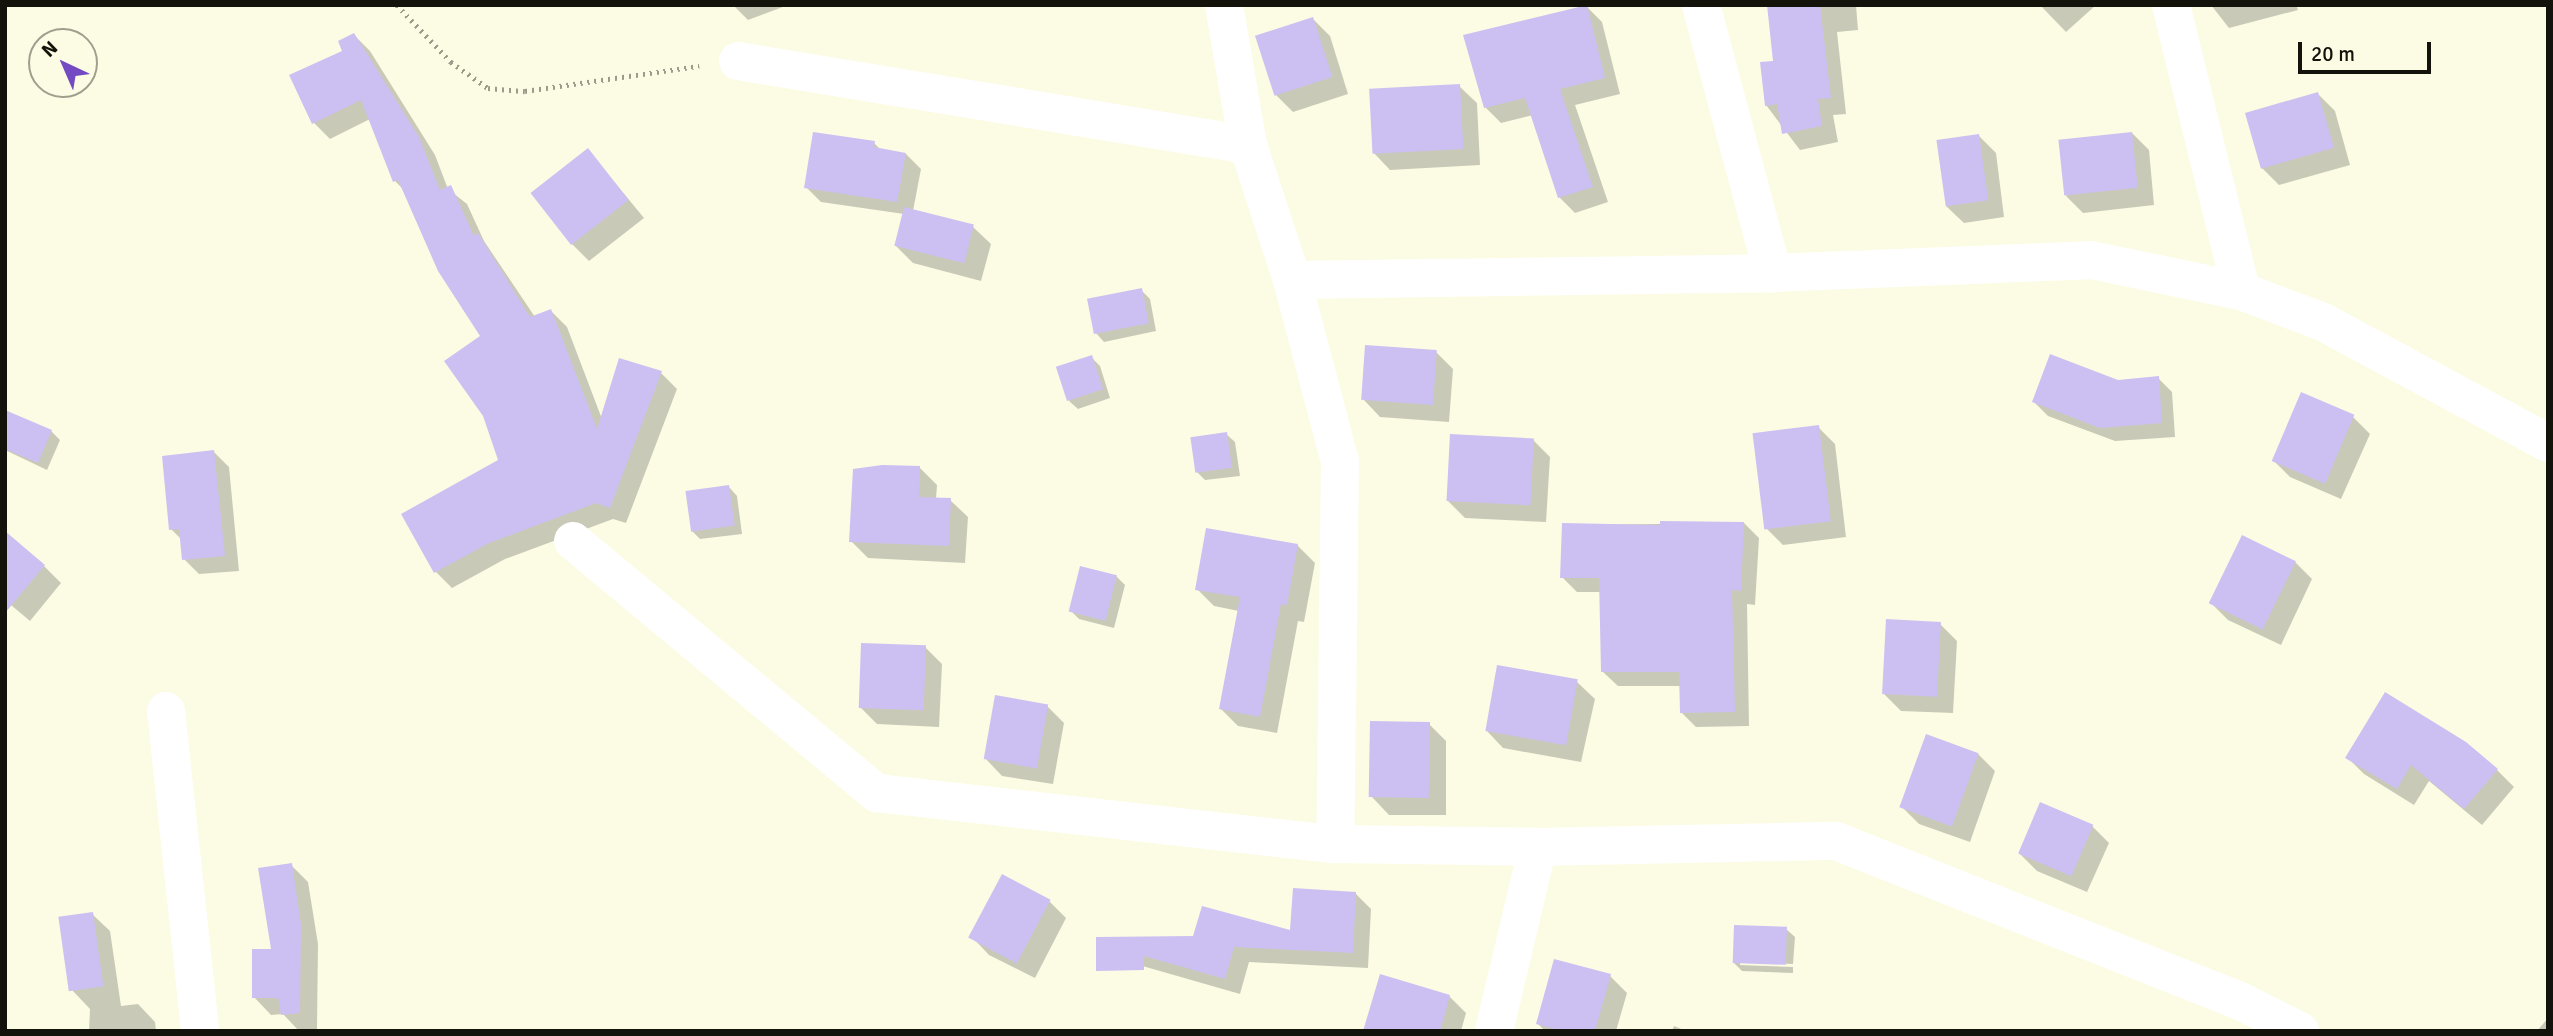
<!DOCTYPE html>
<style>
body{margin:0}
#map{position:relative;width:2553px;height:1036px;overflow:hidden;background:#fcfce5;font-family:Signika,sans-serif}
div>[style]{position:absolute}
.shadow>*{inset:0;background:#0003}
.building>*{inset:0;background:#ccc0f2;transform-origin:0 0}
.path>*{height:4.5px;margin-top:-2.25px;transform-origin:0;background:repeating-linear-gradient(90deg,#9b9b8a 0 2px,transparent 0 7px)}
.minor>*{height:38px;margin:-19px;padding:0 19px;transform-origin:19px;border-radius:19px;background:#fff}
span{translate:-50% -50%;white-space:nowrap;text-align:center;line-height:1.15;-webkit-text-stroke:7px #fcfce5;paint-order:stroke}
.frame{position:absolute;inset:0;border:7px solid #13130b;pointer-events:none}
.north{position:absolute;left:28px;top:28px;width:70px;height:70px;box-sizing:border-box;background:#fcfce5;border:2px solid #9f9f8e;border-radius:50%;rotate:316deg;font-size:19px;font-weight:700;line-height:28px;text-align:center;color:#13130b}
.north::after{content:'';display:block;margin:auto;width:24px;height:32px;background:#744ac2;clip-path:polygon(50% 0,100% 100%,50% 72%,0 100%)}
.scale{position:absolute;left:2298px;top:42px;width:133px;height:32px;box-sizing:border-box;border:4px solid #13130b;border-top:0;padding-left:9px;font-size:21px;line-height:24px;white-space:nowrap;color:#13130b;-webkit-text-stroke:5px #fcfce5;paint-order:stroke}
</style>
<div id="map">
<div class="shadow">
<div style="clip-path:polygon(733px 5px,788px 5px,748px 20px)"></div>
<div style="clip-path:polygon(1769px 5px,1856px 5px,1858px 30px,1837px 32px,1846px 114px,1833px 115px,1838px 142px,1800px 150px,1766px 105px,1775px 62px)"></div>
<div style="clip-path:polygon(2040px 5px,2096px 5px,2066px 32px)"></div>
<div style="clip-path:polygon(2211px 5px,2296px 5px,2298px 10px,2229px 28px)"></div>
<div style="clip-path:polygon(1586px 6px,1602px 22px,1620px 94px,1575px 105px,1608px 202px,1575px 213px,1559px 197px,1533px 115px,1501px 123px,1485px 107px)"></div>
<div style="clip-path:polygon(1313px 19px,1330px 36px,1348px 94px,1293px 112px,1276px 95px)"></div>
<div style="clip-path:polygon(354px 35px,370px 51px,435px 155px,448px 189px,467px 204px,484px 241px,535px 317px,551px 311px,567px 327px,602px 419px,661px 373px,677px 389px,626px 523px,613px 519px,505px 559px,452px 588px,436px 572px,500px 461px,482px 337px,406px 192px,395px 181px,370px 119px,330px 139px,314px 123px)"></div>
<div style="clip-path:polygon(1459px 86px,1477px 103px,1480px 165px,1390px 170px,1373px 152px)"></div>
<div style="clip-path:polygon(2318px 94px,2335px 111px,2350px 165px,2279px 185px,2262px 168px,2247px 113px)"></div>
<div style="clip-path:polygon(2132px 133px,2149px 150px,2154px 205px,2083px 213px,2066px 196px)"></div>
<div style="clip-path:polygon(1979px 136px,1996px 153px,2004px 217px,1964px 223px,1946px 206px)"></div>
<div style="clip-path:polygon(874px 143px,881px 150px,906px 154px,921px 169px,913px 211px,973px 227px,991px 244px,981px 281px,913px 263px,896px 246px,904px 214px,821px 202px,806px 187px)"></div>
<div style="clip-path:polygon(588px 150px,644px 218px,589px 261px,572px 244px)"></div>
<div style="clip-path:polygon(1141px 290px,1150px 299px,1156px 331px,1104px 342px,1096px 333px)"></div>
<div style="clip-path:polygon(1436px 352px,1453px 369px,1449px 422px,1380px 417px,1363px 399px)"></div>
<div style="clip-path:polygon(1091px 357px,1100px 366px,1110px 398px,1078px 409px,1069px 401px)"></div>
<div style="clip-path:polygon(2158px 378px,2172px 392px,2175px 437px,2115px 441px,2048px 416px,2034px 402px)"></div>
<div style="clip-path:polygon(14px 415px,51px 431px,60px 440px,47px 470px,5px 450px,5px 434px)"></div>
<div style="clip-path:polygon(2353px 417px,2370px 434px,2341px 499px,2290px 477px,2273px 460px)"></div>
<div style="clip-path:polygon(1818px 427px,1835px 444px,1846px 537px,1783px 545px,1766px 528px)"></div>
<div style="clip-path:polygon(1226px 434px,1235px 442px,1240px 476px,1205px 480px,1197px 472px)"></div>
<div style="clip-path:polygon(1533px 440px,1550px 457px,1546px 522px,1465px 518px,1448px 501px)"></div>
<div style="clip-path:polygon(214px 452px,229px 467px,239px 571px,199px 574px,184px 559px,182px 540px,171px 529px)"></div>
<div style="clip-path:polygon(920px 468px,937px 485px,936px 499px,950px 500px,968px 517px,965px 563px,868px 558px,851px 541px)"></div>
<div style="clip-path:polygon(729px 487px,737px 496px,742px 534px,700px 539px,692px 531px)"></div>
<div style="clip-path:polygon(1744px 523px,1759px 538px,1755px 605px,1747px 604px,1749px 726px,1696px 727px,1681px 712px,1681px 686px,1618px 686px,1603px 672px,1601px 592px,1577px 592px,1562px 577px,1564px 525px)"></div>
<div style="clip-path:polygon(1297px 545px,1315px 563px,1304px 622px,1298px 621px,1277px 733px,1238px 726px,1221px 709px,1239px 611px,1214px 606px,1197px 589px)"></div>
<div style="clip-path:polygon(2295px 562px,2312px 579px,2281px 645px,2228px 620px,2211px 603px)"></div>
<div style="clip-path:polygon(44px 566px,61px 583px,30px 621px,5px 600px)"></div>
<div style="clip-path:polygon(1116px 576px,1125px 585px,1114px 628px,1079px 619px,1070px 610px)"></div>
<div style="clip-path:polygon(1940px 624px,1957px 641px,1953px 713px,1901px 711px,1884px 694px)"></div>
<div style="clip-path:polygon(925px 647px,942px 664px,939px 727px,877px 724px,860px 707px)"></div>
<div style="clip-path:polygon(1577px 682px,1595px 699px,1581px 762px,1503px 748px,1486px 730px)"></div>
<div style="clip-path:polygon(1047px 706px,1064px 723px,1053px 784px,1002px 776px,985px 758px)"></div>
<div style="clip-path:polygon(1429px 724px,1446px 741px,1446px 815px,1389px 815px,1372px 797px)"></div>
<div style="clip-path:polygon(1978px 754px,1995px 771px,1970px 842px,1919px 824px,1902px 807px)"></div>
<div style="clip-path:polygon(2347px 757px,2497px 770px,2514px 787px,2482px 825px,2429px 781px,2414px 805px,2364px 774px)"></div>
<div style="clip-path:polygon(2092px 826px,2109px 843px,2087px 892px,2037px 871px,2020px 854px)"></div>
<div style="clip-path:polygon(291px 865px,308px 882px,318px 944px,317px 1030px,299px 1031px,283px 1014px,271px 1015px,254px 997px,273px 951px)"></div>
<div style="clip-path:polygon(1355px 893px,1371px 909px,1368px 968px,1249px 962px,1240px 994px,1125px 961px,1194px 937px,1292px 932px)"></div>
<div style="clip-path:polygon(1049px 901px,1066px 918px,1035px 978px,989px 955px,972px 937px)"></div>
<div style="clip-path:polygon(92px 914px,110px 931px,121px 1006px,138px 1004px,155px 1022px,156px 1031px,89px 1031px,90px 1009px,72px 990px)"></div>
<div style="clip-path:polygon(1786px 929px,1795px 937px,1793px 964px,1740px 962px,1740px 965px,1793px 967px,1793px 973px,1742px 971px,1734px 963px)"></div>
<div style="clip-path:polygon(1610px 976px,1627px 993px,1616px 1031px,1545px 1031px,1537px 1023px)"></div>
<div style="clip-path:polygon(1449px 996px,1466px 1013px,1461px 1031px,1365px 1031px)"></div>
<div style="clip-path:polygon(2548px 1018px,2548px 1031px,2537px 1031px)"></div>
<div style="clip-path:polygon(1674px 1026px,1686px 1031px,1672px 1031px)"></div>
</div>
<div class="building">
<div style="clip-path:polygon(1587px 5px,1605px 78px,1560px 89px,1593px 187px,1558px 198px,1525px 98px,1484px 108px,1463px 35px)"></div>
<div style="clip-path:polygon(1767px 5px,1820px 5px,1831px 98px,1818px 99px,1822px 126px,1782px 134px,1777px 104px,1765px 106px,1760px 62px,1773px 61px)"></div>
<div style="left:1313px;top:17px;width:63px;height:61px;rotate:72deg"></div>
<div style="clip-path:polygon(354px 33px,419px 137px,440px 190px,451px 185px,474px 236px,478px 233px,530px 317px,551px 309px,597px 429px,619px 358px,662px 371px,610px 508px,596px 503px,489px 543px,434px 573px,401px 514px,498px 460px,483px 416px,444px 361px,480px 336px,438px 271px,398px 180px,393px 182px,361px 100px,312px 124px,289px 75px,342px 51px,338px 41px)"></div>
<div style="left:1460px;top:84px;width:65px;height:91px;rotate:87deg"></div>
<div style="left:2318px;top:92px;width:58px;height:76px;rotate:74deg"></div>
<div style="clip-path:polygon(813px 132px,875px 141px,874px 147px,906px 153px,897px 202px,804px 188px)"></div>
<div style="left:2132px;top:132px;width:56px;height:74px;rotate:84deg"></div>
<div style="left:1979px;top:134px;width:67px;height:43px;rotate:82deg"></div>
<div style="left:588px;top:148px;width:66px;height:73px;rotate:52deg"></div>
<div style="left:904px;top:207px;width:72px;height:40px;rotate:14deg"></div>
<div style="left:1142px;top:288px;width:36px;height:56px;rotate:79deg"></div>
<div style="left:1365px;top:345px;width:72px;height:55px;rotate:4deg"></div>
<div style="clip-path:polygon(2050px 354px,2118px 380px,2159px 376px,2162px 423px,2100px 428px,2032px 402px)"></div>
<div style="left:1092px;top:355px;width:36px;height:38px;rotate:72deg"></div>
<div style="left:2301px;top:392px;width:58px;height:75px;rotate:23deg"></div>
<div style="clip-path:polygon(5px 410px,52px 430px,38px 463px,5px 449px)"></div>
<div style="left:1819px;top:425px;width:97px;height:67px;rotate:83deg"></div>
<div style="left:1227px;top:432px;width:36px;height:37px;rotate:82deg"></div>
<div style="left:1450px;top:434px;width:84px;height:67px;rotate:3deg"></div>
<div style="clip-path:polygon(214px 450px,225px 556px,182px 560px,179px 529px,169px 530px,162px 456px)"></div>
<div style="clip-path:polygon(882px 465px,920px 466px,919px 497px,951px 498px,949px 546px,849px 542px,853px 469px)"></div>
<div style="left:729px;top:485px;width:41px;height:44px;rotate:82deg"></div>
<div style="clip-path:polygon(1660px 521px,1744px 522px,1741px 591px,1732px 590px,1735px 712px,1680px 713px,1679px 672px,1601px 672px,1599px 578px,1560px 578px,1562px 523px,1660px 525px)"></div>
<div style="clip-path:polygon(1206px 528px,1298px 544px,1287px 605px,1281px 604px,1260px 717px,1219px 709px,1240px 597px,1195px 590px)"></div>
<div style="clip-path:polygon(5px 531px,45px 565px,5px 613px)"></div>
<div style="left:2242px;top:535px;width:60px;height:76px;rotate:26deg"></div>
<div style="left:1080px;top:566px;width:38px;height:47px;rotate:14deg"></div>
<div style="left:1886px;top:619px;width:55px;height:75px;rotate:3deg"></div>
<div style="left:861px;top:643px;width:65px;height:65px;rotate:2deg"></div>
<div style="left:1497px;top:665px;width:82px;height:67px;rotate:10deg"></div>
<div style="clip-path:polygon(2385px 692px,2466px 742px,2498px 769px,2464px 809px,2411px 765px,2397px 789px,2345px 758px)"></div>
<div style="left:995px;top:695px;width:54px;height:65px;rotate:10deg"></div>
<div style="left:1430px;top:722px;width:76px;height:60px;rotate:91deg"></div>
<div style="left:1926px;top:734px;width:56px;height:78px;rotate:20deg"></div>
<div style="left:2040px;top:802px;width:58px;height:56px;rotate:23deg"></div>
<div style="clip-path:polygon(292px 863px,301px 925px,300px 1013px,281px 1015px,278px 998px,252px 998px,252px 949px,271px 949px,258px 868px)"></div>
<div style="left:1002px;top:874px;width:55px;height:72px;rotate:28deg"></div>
<div style="clip-path:polygon(1293px 888px,1356px 892px,1353px 953px,1234px 947px,1225px 979px,1144px 956px,1144px 970px,1096px 971px,1096px 937px,1193px 936px,1202px 906px,1290px 930px)"></div>
<div style="left:93px;top:912px;width:75px;height:35px;rotate:82deg"></div>
<div style="left:1734px;top:925px;width:53px;height:38px;rotate:2deg"></div>
<div style="clip-path:polygon(1554px 959px,1611px 974px,1595px 1031px,1562px 1031px,1536px 1024px)"></div>
<div style="clip-path:polygon(1380px 974px,1450px 995px,1440px 1031px,1363px 1031px)"></div>
</div>
<div class="path">
<div style="left:397px;top:5px;width:79px;rotate:46.5deg"></div>
<div style="left:451px;top:62px;width:45px;rotate:35.1deg"></div>
<div style="left:488px;top:88px;width:37px;rotate:5deg"></div>
<div style="left:525px;top:91px;width:176px;rotate:-8.2deg"></div>
</div>
<div class="minor">
<div style="left:1224px;top:5px;width:142px;rotate:80.3deg"></div>
<div style="left:1248px;top:145px;width:142px;rotate:71.9deg"></div>
<div style="left:1292px;top:280px;width:188px;rotate:75.2deg"></div>
<div style="left:1340px;top:462px;width:382px;rotate:90.7deg"></div>
<div style="left:1701px;top:5px;width:278px;rotate:75deg"></div>
<div style="left:2171px;top:5px;width:294px;rotate:76.2deg"></div>
<div style="left:738px;top:61px;width:517px;rotate:9.35deg"></div>
<div style="left:1292px;top:280px;width:481px;rotate:-0.8deg"></div>
<div style="left:1773px;top:273px;width:318px;rotate:-2.3deg"></div>
<div style="left:2091px;top:260px;width:153px;rotate:11.7deg"></div>
<div style="left:2241px;top:291px;width:88px;rotate:20.7deg"></div>
<div style="left:2323px;top:322px;width:255px;rotate:28.3deg"></div>
<div style="left:573px;top:541px;width:395px;rotate:39.7deg"></div>
<div style="left:877px;top:793px;width:461px;rotate:6.4deg"></div>
<div style="left:1335px;top:844px;width:203px;rotate:0.8deg"></div>
<div style="left:1538px;top:847px;width:298px;rotate:-1.2deg"></div>
<div style="left:1836px;top:841px;width:435px;rotate:21.6deg"></div>
<div style="left:2240px;top:1001px;width:67px;rotate:26.6deg"></div>
<div style="left:166px;top:711px;width:322px;rotate:83.9deg"></div>
<div style="left:1494px;top:1031px;width:189px;rotate:-76.6deg"></div>
</div>
<div class="frame"></div>
<div class="north">N</div>
<div class="scale">20 m</div>
</div>
